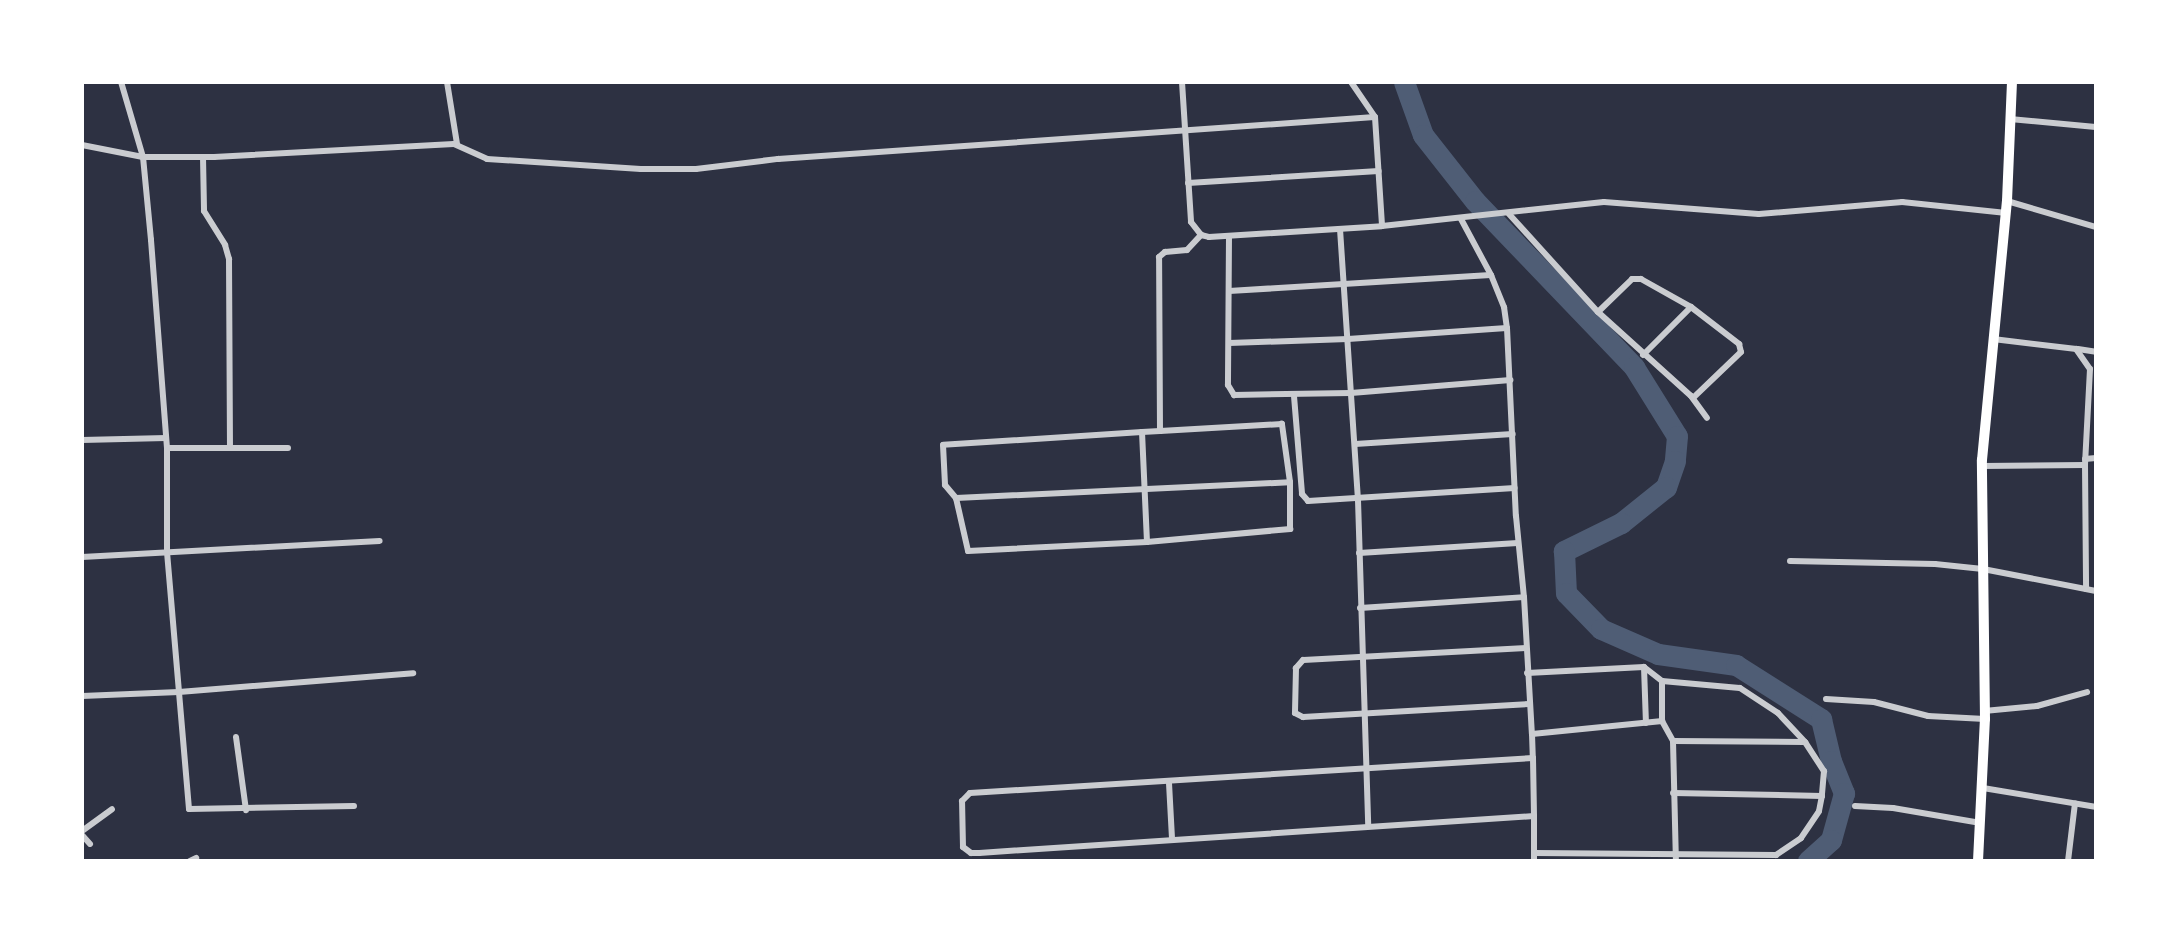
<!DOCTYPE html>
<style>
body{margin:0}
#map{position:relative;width:2178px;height:943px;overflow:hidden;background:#2d3142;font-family:"Zilla Slab",serif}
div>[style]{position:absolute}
.river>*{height:21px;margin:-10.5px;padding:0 10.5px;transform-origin:10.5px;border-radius:10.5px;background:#4f5d75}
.minor>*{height:6px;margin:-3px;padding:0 3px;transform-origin:3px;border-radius:3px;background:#caccd0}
.trunk>*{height:10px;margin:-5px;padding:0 5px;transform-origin:5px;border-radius:5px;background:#fff}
span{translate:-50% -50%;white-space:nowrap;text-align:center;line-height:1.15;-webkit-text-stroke:7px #fff;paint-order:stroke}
.frame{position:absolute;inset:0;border:84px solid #fff;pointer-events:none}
</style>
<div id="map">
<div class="river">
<div style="left:1404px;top:82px;width:56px;rotate:70.3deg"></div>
<div style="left:1423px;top:135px;width:84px;rotate:51.8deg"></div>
<div style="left:1475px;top:201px;width:230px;rotate:46.2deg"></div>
<div style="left:1634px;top:367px;width:81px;rotate:58.1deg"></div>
<div style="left:1677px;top:436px;width:25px;rotate:95deg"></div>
<div style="left:1675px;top:461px;width:28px;rotate:109deg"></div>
<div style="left:1666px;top:487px;width:58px;rotate:141.3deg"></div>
<div style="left:1621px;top:523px;width:64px;rotate:153.8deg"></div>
<div style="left:1564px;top:551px;width:42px;rotate:87.3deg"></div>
<div style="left:1566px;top:593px;width:50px;rotate:45.8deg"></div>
<div style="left:1601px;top:629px;width:62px;rotate:23.7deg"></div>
<div style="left:1658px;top:654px;width:79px;rotate:8deg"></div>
<div style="left:1736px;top:665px;width:101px;rotate:32.4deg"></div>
<div style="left:1821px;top:719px;width:43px;rotate:76.6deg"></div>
<div style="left:1831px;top:761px;width:35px;rotate:68deg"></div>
<div style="left:1844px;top:793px;width:49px;rotate:105.5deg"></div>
<div style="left:1831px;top:840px;width:31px;rotate:138deg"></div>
</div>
<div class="minor">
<div style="left:447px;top:82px;width:63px;rotate:80.8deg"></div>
<div style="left:1182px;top:82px;width:140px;rotate:86.3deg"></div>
<div style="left:1191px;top:222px;width:16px;rotate:52deg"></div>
<div style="left:1201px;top:235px;width:8px;rotate:14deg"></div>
<div style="left:1209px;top:237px;width:173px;rotate:-3.6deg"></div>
<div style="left:1382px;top:226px;width:223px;rotate:-6.2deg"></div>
<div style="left:1604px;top:202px;width:155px;rotate:4.4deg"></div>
<div style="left:1759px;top:214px;width:144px;rotate:-4.8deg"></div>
<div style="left:1902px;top:202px;width:105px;rotate:6deg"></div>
<div style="left:1351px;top:82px;width:42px;rotate:55.6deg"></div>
<div style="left:1375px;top:117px;width:109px;rotate:86.3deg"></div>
<div style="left:2010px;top:119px;width:86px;rotate:5.3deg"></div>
<div style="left:82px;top:145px;width:62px;rotate:11.1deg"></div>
<div style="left:143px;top:157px;width:71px"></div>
<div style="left:214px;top:157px;width:240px;rotate:-3.1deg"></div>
<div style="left:454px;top:144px;width:36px;rotate:24deg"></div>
<div style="left:487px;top:159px;width:154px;rotate:3.7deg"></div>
<div style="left:641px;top:169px;width:55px"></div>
<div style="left:696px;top:169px;width:83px;rotate:-7deg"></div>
<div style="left:778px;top:159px;width:598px;rotate:-4.02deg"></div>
<div style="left:203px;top:157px;width:54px;rotate:88.9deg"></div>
<div style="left:204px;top:211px;width:40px;rotate:58deg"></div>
<div style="left:225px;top:245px;width:15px;rotate:74deg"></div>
<div style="left:229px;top:259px;width:189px;rotate:89.7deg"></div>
<div style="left:1188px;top:183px;width:191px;rotate:-3.6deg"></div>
<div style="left:2007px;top:201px;width:93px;rotate:16.3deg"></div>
<div style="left:1509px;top:214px;width:132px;rotate:47.8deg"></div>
<div style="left:1598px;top:312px;width:125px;rotate:42.1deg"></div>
<div style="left:1691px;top:396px;width:27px;rotate:54deg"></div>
<div style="left:1461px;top:219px;width:64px;rotate:61.8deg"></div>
<div style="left:1491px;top:275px;width:35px;rotate:68deg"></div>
<div style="left:1504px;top:307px;width:21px;rotate:82deg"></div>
<div style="left:1507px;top:328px;width:188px;rotate:87.3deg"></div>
<div style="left:1516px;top:516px;width:81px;rotate:84.4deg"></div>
<div style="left:1524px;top:597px;width:137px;rotate:86.7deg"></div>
<div style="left:1532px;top:734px;width:24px;rotate:88deg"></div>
<div style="left:1533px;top:758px;width:58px;rotate:89deg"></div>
<div style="left:1534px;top:816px;width:556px;rotate:176.19deg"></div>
<div style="left:979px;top:853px;width:8px;rotate:180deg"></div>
<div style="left:971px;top:853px;width:10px;rotate:-143deg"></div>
<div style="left:963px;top:847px;width:46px;rotate:-91.2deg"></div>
<div style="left:962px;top:801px;width:11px;rotate:-45deg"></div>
<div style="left:970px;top:793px;width:564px;rotate:-3.56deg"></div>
<div style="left:1340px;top:229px;width:272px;rotate:86.2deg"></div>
<div style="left:1358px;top:500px;width:326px;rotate:88.2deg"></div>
<div style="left:1229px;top:236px;width:149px;rotate:90.4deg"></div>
<div style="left:1228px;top:385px;width:12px;rotate:59deg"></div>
<div style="left:1234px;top:395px;width:117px;rotate:-1deg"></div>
<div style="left:1351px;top:393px;width:160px;rotate:-4.7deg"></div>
<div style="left:1229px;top:291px;width:262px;rotate:-3.5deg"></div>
<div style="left:1598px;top:312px;width:47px;rotate:-44.1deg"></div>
<div style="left:1632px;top:279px;width:9px"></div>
<div style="left:1641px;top:279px;width:57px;rotate:29.2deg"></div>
<div style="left:1691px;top:307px;width:61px;rotate:37.6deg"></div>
<div style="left:1739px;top:344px;width:8px;rotate:76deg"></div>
<div style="left:1741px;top:352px;width:66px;rotate:136.2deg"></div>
<div style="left:1993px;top:339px;width:84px;rotate:6.9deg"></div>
<div style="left:2076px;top:349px;width:24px;rotate:55deg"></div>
<div style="left:2090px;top:369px;width:96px;rotate:93deg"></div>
<div style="left:2085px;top:465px;width:124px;rotate:89.5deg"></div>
<div style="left:1229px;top:343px;width:119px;rotate:-1.9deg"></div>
<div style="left:1348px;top:339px;width:159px;rotate:-4deg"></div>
<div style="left:2078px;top:349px;width:18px;rotate:9deg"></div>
<div style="left:1643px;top:355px;width:68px;rotate:-45deg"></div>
<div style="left:1294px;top:396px;width:98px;rotate:85.3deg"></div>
<div style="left:1302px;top:494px;width:9px;rotate:49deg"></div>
<div style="left:1308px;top:501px;width:207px;rotate:-3.6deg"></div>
<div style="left:1142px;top:432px;width:199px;rotate:176.3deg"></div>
<div style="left:943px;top:445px;width:40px;rotate:87.1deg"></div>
<div style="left:945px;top:485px;width:17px;rotate:50deg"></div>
<div style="left:956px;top:498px;width:54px;rotate:77.2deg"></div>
<div style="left:968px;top:551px;width:179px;rotate:-2.9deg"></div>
<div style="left:1147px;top:542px;width:144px;rotate:-5.2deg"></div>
<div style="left:1290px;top:529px;width:47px;rotate:-90deg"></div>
<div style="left:1290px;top:482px;width:59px;rotate:-97.9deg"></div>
<div style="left:1282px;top:424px;width:122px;rotate:176.7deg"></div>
<div style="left:82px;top:440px;width:84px;rotate:-1.4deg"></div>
<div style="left:1355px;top:444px;width:158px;rotate:-3.6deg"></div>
<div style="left:167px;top:448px;width:121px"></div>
<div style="left:2085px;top:459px;width:11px;rotate:-5deg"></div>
<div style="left:1982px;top:466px;width:103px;rotate:-0.6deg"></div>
<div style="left:956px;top:498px;width:334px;rotate:-2.7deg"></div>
<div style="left:1147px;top:542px;width:110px;rotate:-92.6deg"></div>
<div style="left:1142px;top:432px;width:18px;rotate:-3deg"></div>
<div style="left:1160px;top:431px;width:174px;rotate:-90.3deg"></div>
<div style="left:1159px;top:257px;width:8px;rotate:-40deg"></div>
<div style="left:1165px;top:252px;width:22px;rotate:-5deg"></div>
<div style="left:1187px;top:250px;width:21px;rotate:-47deg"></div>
<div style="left:1359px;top:553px;width:159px;rotate:-3.6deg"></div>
<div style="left:82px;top:557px;width:298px;rotate:-3.1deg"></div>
<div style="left:1790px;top:561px;width:145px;rotate:1.2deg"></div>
<div style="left:1935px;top:564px;width:48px;rotate:5.9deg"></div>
<div style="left:1983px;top:569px;width:115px;rotate:11deg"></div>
<div style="left:1360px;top:608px;width:164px;rotate:-3.8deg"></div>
<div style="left:1526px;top:648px;width:223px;rotate:176.9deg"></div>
<div style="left:1303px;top:660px;width:11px;rotate:131deg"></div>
<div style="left:1296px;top:668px;width:45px;rotate:91.3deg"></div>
<div style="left:1295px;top:713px;width:9px;rotate:27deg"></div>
<div style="left:1303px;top:717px;width:226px;rotate:-3.3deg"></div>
<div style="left:1644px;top:667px;width:56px;rotate:88deg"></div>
<div style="left:1527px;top:673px;width:117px;rotate:-2.9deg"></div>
<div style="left:1644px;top:667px;width:23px;rotate:38deg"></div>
<div style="left:1662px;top:681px;width:78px;rotate:5.1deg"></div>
<div style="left:1740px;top:688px;width:45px;rotate:33.3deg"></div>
<div style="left:1778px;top:713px;width:40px;rotate:47deg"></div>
<div style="left:1805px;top:742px;width:35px;rotate:57deg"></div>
<div style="left:1824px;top:771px;width:25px;rotate:95deg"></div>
<div style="left:1822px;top:796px;width:149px;rotate:-178.8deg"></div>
<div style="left:82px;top:696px;width:97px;rotate:-2.4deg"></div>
<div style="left:179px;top:692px;width:141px;rotate:-94.9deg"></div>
<div style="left:167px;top:552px;width:104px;rotate:-90deg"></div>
<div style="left:167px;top:448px;width:209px;rotate:-94.4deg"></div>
<div style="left:151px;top:240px;width:83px;rotate:-95.5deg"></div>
<div style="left:143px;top:157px;width:78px;rotate:-106.3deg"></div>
<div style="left:1826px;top:699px;width:48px;rotate:3.6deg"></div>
<div style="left:1874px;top:702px;width:56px;rotate:14.5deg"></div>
<div style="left:1928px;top:716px;width:57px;rotate:3deg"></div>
<div style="left:1984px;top:711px;width:53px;rotate:-5.4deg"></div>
<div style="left:2037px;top:706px;width:52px;rotate:-15.6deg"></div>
<div style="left:1662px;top:721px;width:40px;rotate:-90deg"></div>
<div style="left:1532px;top:734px;width:131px;rotate:-5.7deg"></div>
<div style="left:1662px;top:721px;width:23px;rotate:61deg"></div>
<div style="left:1673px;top:741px;width:120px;rotate:88.6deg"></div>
<div style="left:236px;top:737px;width:74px;rotate:82.2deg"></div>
<div style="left:1673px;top:741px;width:131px;rotate:0.4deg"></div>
<div style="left:1169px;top:783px;width:56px;rotate:86.9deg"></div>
<div style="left:1983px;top:788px;width:115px;rotate:9.5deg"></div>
<div style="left:354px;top:806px;width:165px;rotate:179deg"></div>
<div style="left:189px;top:809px;width:117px;rotate:-94.9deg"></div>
<div style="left:179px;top:692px;width:235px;rotate:-4.6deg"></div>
<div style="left:1855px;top:806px;width:38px;rotate:3deg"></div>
<div style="left:1893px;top:808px;width:89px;rotate:9.7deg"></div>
<div style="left:1534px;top:816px;width:45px;rotate:90deg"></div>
<div style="left:82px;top:831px;width:37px;rotate:-36deg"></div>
<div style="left:82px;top:835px;width:12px;rotate:48deg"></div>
<div style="left:1534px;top:853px;width:242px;rotate:0.5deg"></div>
<div style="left:1776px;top:855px;width:30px;rotate:-34deg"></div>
<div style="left:1801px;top:838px;width:32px;rotate:-56deg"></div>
<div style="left:1819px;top:811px;width:15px;rotate:-79deg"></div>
<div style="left:190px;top:861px;width:7px;rotate:-27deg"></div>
<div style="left:2068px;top:861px;width:58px;rotate:-83.1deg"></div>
</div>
<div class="trunk">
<div style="left:1978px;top:861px;width:142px;rotate:-87.2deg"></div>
<div style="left:1985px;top:719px;width:259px;rotate:-90.7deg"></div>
<div style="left:1982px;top:460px;width:260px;rotate:-84.5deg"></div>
<div style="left:2007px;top:201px;width:119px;rotate:-87.6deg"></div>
</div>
<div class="frame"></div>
</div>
